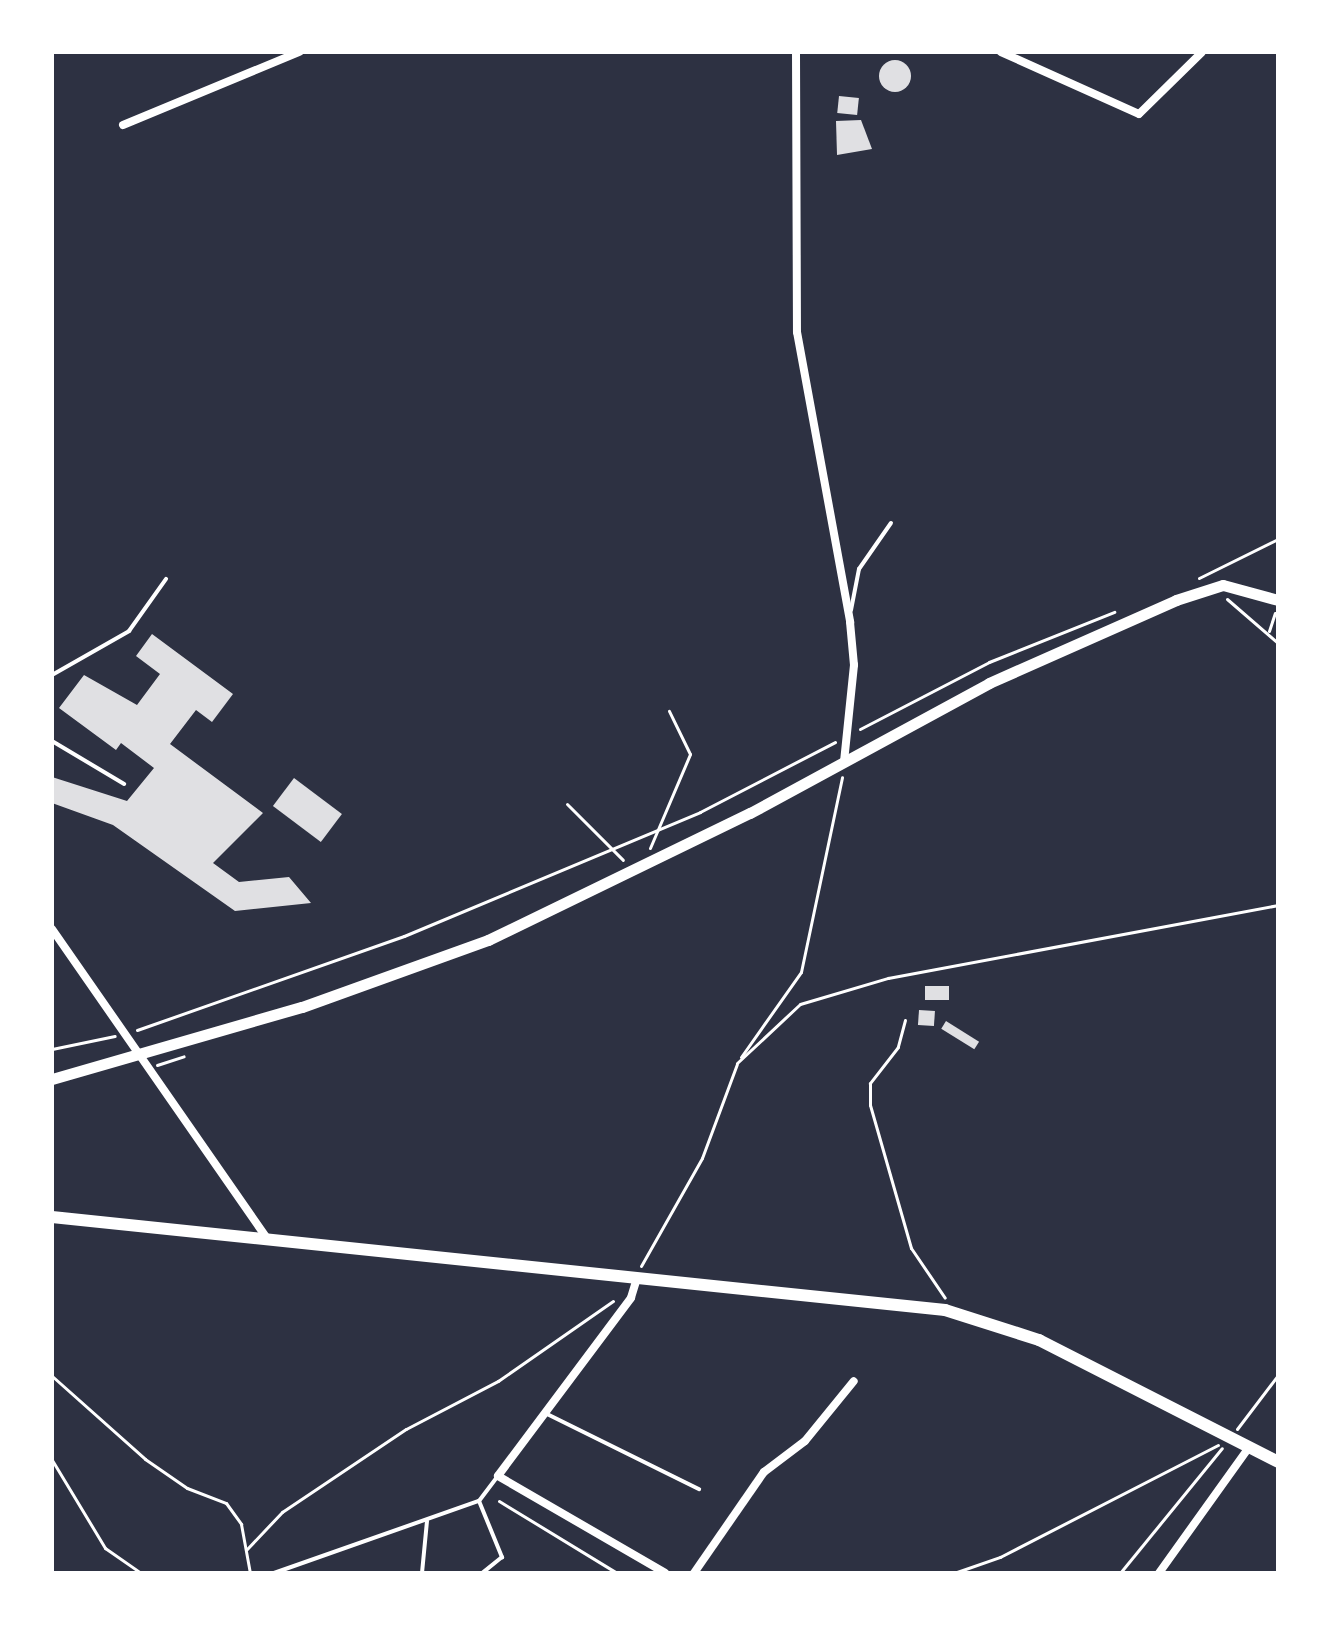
<!DOCTYPE html>
<style>
body{margin:0}
#map{position:relative;width:1330px;height:1625px;overflow:hidden;background:#2d3142;font-family:"DejaVu Sans",sans-serif}
div>[style]{position:absolute}
.building>*{inset:0;background:#e0e0e3;transform-origin:0 0}
.round{border-radius:50%}
.path>*{height:3px;margin:-1.5px;padding:0 1.5px;transform-origin:1.5px;border-radius:1.5px;background:#fff}
.service>*{height:4px;margin:-2px;padding:0 2px;transform-origin:2px;border-radius:2px;background:#fff}
.minor>*{height:8px;margin:-4px;padding:0 4px;transform-origin:4px;border-radius:4px;background:#fff}
.tertiary>*{height:11px;margin:-5.5px;padding:0 5.5px;transform-origin:5.5px;border-radius:5.5px;background:#fff}
.secondary>*{height:12px;margin:-6px;padding:0 6px;transform-origin:6px;border-radius:6px;background:#fff}
span{translate:-50% -50%;white-space:nowrap;text-align:center;line-height:1.15;-webkit-text-stroke:8px #fff;paint-order:stroke}
.frame{position:absolute;inset:0;border:54px solid #fff;pointer-events:none}
</style>
<div id="map">
<div class="building">
<div class="round" style="left:879px;top:60px;width:32px;height:32px"></div>
<div style="left:839px;top:96px;width:20px;height:17px;rotate:6deg"></div>
<div style="clip-path:polygon(861px 120px,872px 149px,837px 155px,836px 121px)"></div>
<div style="clip-path:polygon(152px 634px,233px 694px,212px 722px,196px 710px,170px 744px,263px 813px,213px 863px,239px 882px,289px 877px,311px 903px,235px 911px,113px 825px,52px 803px,52px 777px,127px 801px,154px 768px,121px 743px,116px 750px,59px 708px,84px 675px,137px 705px,160px 674px,136px 656px)"></div>
<div style="left:294px;top:778px;width:60px;height:35px;rotate:37deg"></div>
<div style="left:925px;top:986px;width:24px;height:14px"></div>
<div style="left:919px;top:1010px;width:16px;height:15px;rotate:4deg"></div>
<div style="left:946px;top:1021px;width:39px;height:9px;rotate:32deg"></div>
</div>
<div class="path">
<div style="left:1199px;top:578px;width:88px;rotate:-26.3deg"></div>
<div style="left:1227px;top:599px;width:67px;rotate:40.8deg"></div>
<div style="left:1269px;top:631px;width:19px;rotate:-72deg"></div>
<div style="left:860px;top:729px;width:145px;rotate:-27.4deg"></div>
<div style="left:989px;top:662px;width:135px;rotate:-21.8deg"></div>
<div style="left:567px;top:804px;width:79px;rotate:45deg"></div>
<div style="left:650px;top:848px;width:102px;rotate:-66.9deg"></div>
<div style="left:690px;top:754px;width:48px;rotate:-116deg"></div>
<div style="left:905px;top:1020px;width:28px;rotate:105deg"></div>
<div style="left:898px;top:1047px;width:46px;rotate:127.9deg"></div>
<div style="left:870px;top:1083px;width:22px;rotate:90deg"></div>
<div style="left:870px;top:1105px;width:149px;rotate:74deg"></div>
<div style="left:911px;top:1248px;width:60px;rotate:55.8deg"></div>
<div style="left:137px;top:1030px;width:283px;rotate:-19.4deg"></div>
<div style="left:404px;top:936px;width:321px;rotate:-22.7deg"></div>
<div style="left:700px;top:812px;width:152px;rotate:-27.4deg"></div>
<div style="left:52px;top:1049px;width:64px;rotate:-11.7deg"></div>
<div style="left:741px;top:1057px;width:104px;rotate:-54.8deg"></div>
<div style="left:801px;top:972px;width:199px;rotate:-78.1deg"></div>
<div style="left:737px;top:1063px;width:86px;rotate:-43.1deg"></div>
<div style="left:800px;top:1004px;width:92px;rotate:-16.5deg"></div>
<div style="left:888px;top:978px;width:397px;rotate:-10.6deg"></div>
<div style="left:157px;top:1065px;width:28px;rotate:-18deg"></div>
<div style="left:641px;top:1266px;width:124px;rotate:-60.5deg"></div>
<div style="left:702px;top:1158px;width:100px;rotate:-69.6deg"></div>
<div style="left:52px;top:1376px;width:125px;rotate:41.7deg"></div>
<div style="left:145px;top:1459px;width:51px;rotate:34.6deg"></div>
<div style="left:187px;top:1488px;width:42px;rotate:21deg"></div>
<div style="left:226px;top:1503px;width:26px;rotate:54deg"></div>
<div style="left:241px;top:1524px;width:50px;rotate:79.6deg"></div>
<div style="left:1237px;top:1429px;width:68px;rotate:-52.8deg"></div>
<div style="left:52px;top:1460px;width:103px;rotate:58.9deg"></div>
<div style="left:105px;top:1548px;width:44px;rotate:34.8deg"></div>
<div style="left:499px;top:1501px;width:138px;rotate:31.4deg"></div>
<div style="left:247px;top:1549px;width:51px;rotate:-46.6deg"></div>
<div style="left:282px;top:1512px;width:149px;rotate:-33.8deg"></div>
<div style="left:406px;top:1429px;width:104px;rotate:-27.6deg"></div>
<div style="left:498px;top:1381px;width:140px;rotate:-34.8deg"></div>
<div style="left:954px;top:1573px;width:49px;rotate:-19.2deg"></div>
<div style="left:1000px;top:1557px;width:245px;rotate:-27.2deg"></div>
<div style="left:1120px;top:1573px;width:161px;rotate:-50.8deg"></div>
</div>
<div class="service">
<div style="left:851px;top:610px;width:42px;rotate:-79deg"></div>
<div style="left:859px;top:569px;width:56px;rotate:-55.2deg"></div>
<div style="left:52px;top:675px;width:89px;rotate:-29.7deg"></div>
<div style="left:129px;top:631px;width:64px;rotate:-54.6deg"></div>
<div style="left:52px;top:741px;width:84px;rotate:30.8deg"></div>
<div style="left:545px;top:1413px;width:172px;rotate:26.3deg"></div>
<div style="left:479px;top:1501px;width:61px;rotate:67.7deg"></div>
<div style="left:502px;top:1557px;width:26px;rotate:141deg"></div>
<div style="left:274px;top:1573px;width:217px;rotate:-19.4deg"></div>
<div style="left:479px;top:1501px;width:31px;rotate:-53deg"></div>
<div style="left:422px;top:1573px;width:52px;rotate:-84.5deg"></div>
</div>
<div class="minor">
<div style="left:796px;top:52px;width:280px;rotate:89.8deg"></div>
<div style="left:797px;top:332px;width:295px;rotate:79.6deg"></div>
<div style="left:850px;top:622px;width:43px;rotate:84.7deg"></div>
<div style="left:854px;top:665px;width:98px;rotate:95.9deg"></div>
<div style="left:1001px;top:52px;width:151px;rotate:24.2deg"></div>
<div style="left:1139px;top:114px;width:88px;rotate:-44.5deg"></div>
<div style="left:123px;top:125px;width:191px;rotate:-22.5deg"></div>
<div style="left:52px;top:929px;width:376px;rotate:55.2deg"></div>
<div style="left:637px;top:1278px;width:21px;rotate:107deg"></div>
<div style="left:631px;top:1298px;width:222px;rotate:126.8deg"></div>
<div style="left:498px;top:1476px;width:193px;rotate:30.1deg"></div>
<div style="left:694px;top:1573px;width:123px;rotate:-55.3deg"></div>
<div style="left:764px;top:1472px;width:51px;rotate:-37.1deg"></div>
<div style="left:805px;top:1441px;width:77px;rotate:-50.8deg"></div>
<div style="left:1159px;top:1573px;width:151px;rotate:-54.4deg"></div>
</div>
<div class="tertiary">
<div style="left:52px;top:1079px;width:260px;rotate:-16.1deg"></div>
<div style="left:302px;top:1007px;width:198px;rotate:-19.8deg"></div>
<div style="left:488px;top:940px;width:291px;rotate:-25.9deg"></div>
<div style="left:750px;top:813px;width:272px;rotate:-28.5deg"></div>
<div style="left:989px;top:683px;width:205px;rotate:-23.9deg"></div>
<div style="left:1176px;top:600px;width:49px;rotate:-17.7deg"></div>
<div style="left:1223px;top:585px;width:57px;rotate:15.3deg"></div>
</div>
<div class="secondary">
<div style="left:52px;top:1217px;width:898px;rotate:5.95deg"></div>
<div style="left:945px;top:1310px;width:99px;rotate:17.7deg"></div>
<div style="left:1039px;top:1340px;width:268px;rotate:27deg"></div>
</div>
<div class="frame"></div>
</div>
